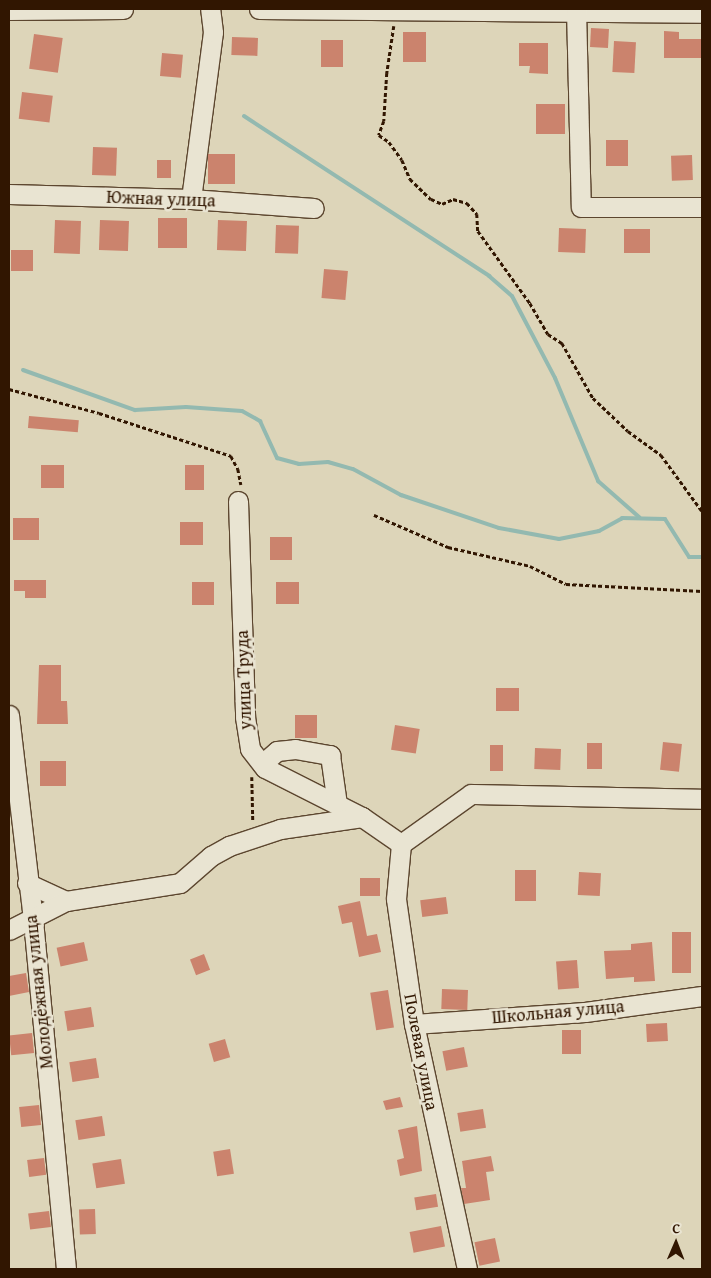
<!DOCTYPE html>
<meta charset="utf-8">
<style>
body{margin:0}
#map{position:relative;width:711px;height:1278px;overflow:hidden;background:#ddd5b9;font-family:"Gentium Book Plus",serif}
div>[style]{position:absolute}
.stream>*{height:4px;margin:-2px;padding:0 2px;transform-origin:2px;border-radius:2px;background:#93b9b0}
.building>*{inset:0;background:#cb836d;transform-origin:0 0}
.path>*{height:2.5px;margin-top:-1.25px;transform-origin:0;background:repeating-linear-gradient(90deg,#311601 0 4px,transparent 0 6.5px)}
.roads{filter:drop-shadow(1px 0 #5c462f) drop-shadow(-1px 0 #5c462f) drop-shadow(0 1px #5c462f) drop-shadow(0 -1px #5c462f)}
.minor>*{height:19px;margin:-9.5px;padding:0 9.5px;transform-origin:9.5px;border-radius:9.5px;background:#e9e4d2}
span{translate:-50% -50%;white-space:nowrap;text-align:center;line-height:1.15;-webkit-text-stroke:5px #e9e4d2;paint-order:stroke}
.street-label{font-size:18px;color:#311601}
.frame{position:absolute;inset:0;border:10px solid #311601;pointer-events:none}
.north{position:absolute;left:651px;top:1218px;width:50px;height:50px;-webkit-text-stroke:4px #e9e4d2;paint-order:stroke;rotate:1deg;font-size:14px;font-weight:700;line-height:20px;text-align:center;color:#311601}
.north::after{content:'';display:block;margin:auto;width:18px;height:22px;background:#311601;clip-path:polygon(50% 0,100% 100%,50% 72%,0 100%)}
</style>
<div id="map">
<div class="stream">
<div style="left:244px;top:116px;width:293px;rotate:33.1deg"></div>
<div style="left:489px;top:276px;width:30px;rotate:41deg"></div>
<div style="left:512px;top:296px;width:93px;rotate:62.3deg"></div>
<div style="left:555px;top:378px;width:112px;rotate:67.3deg"></div>
<div style="left:598px;top:481px;width:55px;rotate:41.3deg"></div>
<div style="left:23px;top:370px;width:119px;rotate:19.7deg"></div>
<div style="left:135px;top:410px;width:51px;rotate:-3.4deg"></div>
<div style="left:186px;top:407px;width:56px;rotate:4.1deg"></div>
<div style="left:242px;top:411px;width:21px;rotate:29deg"></div>
<div style="left:260px;top:421px;width:41px;rotate:65.3deg"></div>
<div style="left:277px;top:458px;width:23px;rotate:15deg"></div>
<div style="left:299px;top:464px;width:29px;rotate:-4deg"></div>
<div style="left:328px;top:462px;width:26px;rotate:16deg"></div>
<div style="left:353px;top:469px;width:55px;rotate:28.4deg"></div>
<div style="left:401px;top:495px;width:103px;rotate:18.6deg"></div>
<div style="left:499px;top:528px;width:61px;rotate:10.4deg"></div>
<div style="left:559px;top:539px;width:41px;rotate:-11.3deg"></div>
<div style="left:599px;top:531px;width:26px;rotate:-29deg"></div>
<div style="left:622px;top:518px;width:43px;rotate:1.3deg"></div>
<div style="left:665px;top:519px;width:45px;rotate:57.7deg"></div>
<div style="left:689px;top:557px;width:13px"></div>
</div>
<div class="building">
<div style="left:591px;top:28px;width:18px;height:19px;rotate:3deg"></div>
<div style="clip-path:polygon(664px 31px,679px 32px,679px 39px,702px 39px,702px 58px,664px 58px)"></div>
<div style="left:403px;top:32px;width:23px;height:30px"></div>
<div style="left:34px;top:34px;width:29px;height:35px;rotate:8deg"></div>
<div style="left:232px;top:37px;width:26px;height:18px;rotate:2deg"></div>
<div style="left:321px;top:40px;width:22px;height:27px"></div>
<div style="left:614px;top:41px;width:22px;height:31px;rotate:3deg"></div>
<div style="clip-path:polygon(519px 43px,548px 43px,548px 74px,529px 73px,530px 66px,519px 66px)"></div>
<div style="left:162px;top:53px;width:21px;height:23px;rotate:5deg"></div>
<div style="left:22px;top:92px;width:31px;height:27px;rotate:7deg"></div>
<div style="left:536px;top:104px;width:29px;height:30px"></div>
<div style="left:606px;top:140px;width:22px;height:26px"></div>
<div style="left:93px;top:147px;width:24px;height:28px;rotate:2deg"></div>
<div style="left:208px;top:154px;width:27px;height:30px"></div>
<div style="left:692px;top:155px;width:25px;height:21px;rotate:88deg"></div>
<div style="left:171px;top:160px;width:18px;height:14px;rotate:90deg"></div>
<div style="left:158px;top:218px;width:29px;height:30px"></div>
<div style="left:55px;top:220px;width:26px;height:33px;rotate:2deg"></div>
<div style="left:100px;top:220px;width:29px;height:30px;rotate:2deg"></div>
<div style="left:218px;top:220px;width:29px;height:30px;rotate:2deg"></div>
<div style="left:276px;top:225px;width:23px;height:28px;rotate:2deg"></div>
<div style="left:559px;top:228px;width:27px;height:24px;rotate:2deg"></div>
<div style="left:624px;top:229px;width:26px;height:24px"></div>
<div style="left:33px;top:250px;width:21px;height:22px;rotate:90deg"></div>
<div style="left:324px;top:269px;width:24px;height:29px;rotate:5deg"></div>
<div style="left:29px;top:416px;width:50px;height:12px;rotate:5deg"></div>
<div style="left:41px;top:465px;width:23px;height:23px"></div>
<div style="left:185px;top:465px;width:19px;height:25px"></div>
<div style="left:13px;top:518px;width:26px;height:22px"></div>
<div style="left:180px;top:522px;width:23px;height:23px"></div>
<div style="left:270px;top:537px;width:22px;height:23px"></div>
<div style="clip-path:polygon(14px 580px,46px 580px,46px 598px,25px 598px,25px 591px,14px 591px)"></div>
<div style="left:192px;top:582px;width:22px;height:23px"></div>
<div style="left:276px;top:582px;width:23px;height:22px"></div>
<div style="clip-path:polygon(39px 665px,61px 665px,61px 701px,67px 701px,68px 724px,37px 724px)"></div>
<div style="left:496px;top:688px;width:23px;height:23px"></div>
<div style="left:295px;top:715px;width:22px;height:23px"></div>
<div style="left:395px;top:725px;width:25px;height:25px;rotate:9deg"></div>
<div style="left:663px;top:742px;width:19px;height:28px;rotate:6deg"></div>
<div style="left:587px;top:743px;width:15px;height:26px"></div>
<div style="left:490px;top:745px;width:13px;height:26px"></div>
<div style="left:535px;top:748px;width:26px;height:21px;rotate:2deg"></div>
<div style="left:40px;top:761px;width:26px;height:25px"></div>
<div style="left:515px;top:870px;width:21px;height:31px"></div>
<div style="left:579px;top:872px;width:22px;height:23px;rotate:3deg"></div>
<div style="left:360px;top:878px;width:20px;height:18px"></div>
<div style="left:446px;top:897px;width:17px;height:26px;rotate:83deg"></div>
<div style="clip-path:polygon(360px 901px,367px 936px,377px 934px,381px 952px,359px 957px,352px 922px,342px 924px,338px 906px)"></div>
<div style="left:672px;top:932px;width:19px;height:41px"></div>
<div style="left:84px;top:942px;width:19px;height:28px;rotate:78deg"></div>
<div style="clip-path:polygon(652px 942px,655px 981px,634px 982px,634px 977px,606px 979px,604px 951px,631px 950px,631px 944px)"></div>
<div style="left:204px;top:954px;width:17px;height:15px;rotate:69deg"></div>
<div style="left:577px;top:960px;width:28px;height:21px;rotate:86deg"></div>
<div style="clip-path:polygon(26px 973px,29px 992px,9px 996px,9px 976px)"></div>
<div style="left:442px;top:989px;width:26px;height:20px;rotate:2deg"></div>
<div style="left:388px;top:990px;width:38px;height:18px;rotate:81deg"></div>
<div style="left:91px;top:1007px;width:20px;height:27px;rotate:81deg"></div>
<div style="left:667px;top:1023px;width:18px;height:21px;rotate:87deg"></div>
<div style="left:562px;top:1030px;width:19px;height:24px"></div>
<div style="left:32px;top:1033px;width:20px;height:23px;rotate:84deg"></div>
<div style="left:225px;top:1039px;width:19px;height:17px;rotate:74deg"></div>
<div style="left:464px;top:1047px;width:20px;height:22px;rotate:79deg"></div>
<div style="left:96px;top:1058px;width:20px;height:27px;rotate:81deg"></div>
<div style="clip-path:polygon(400px 1097px,403px 1107px,386px 1110px,383px 1101px)"></div>
<div style="left:39px;top:1105px;width:20px;height:20px;rotate:84deg"></div>
<div style="left:483px;top:1109px;width:19px;height:26px;rotate:81deg"></div>
<div style="left:102px;top:1116px;width:20px;height:27px;rotate:81deg"></div>
<div style="clip-path:polygon(417px 1126px,422px 1171px,400px 1176px,397px 1160px,404px 1158px,398px 1130px)"></div>
<div style="left:230px;top:1149px;width:25px;height:17px;rotate:81deg"></div>
<div style="clip-path:polygon(491px 1156px,494px 1171px,486px 1172px,490px 1200px,464px 1204px,461px 1188px,466px 1188px,462px 1161px)"></div>
<div style="left:44px;top:1158px;width:17px;height:17px;rotate:83deg"></div>
<div style="left:121px;top:1159px;width:25px;height:29px;rotate:81deg"></div>
<div style="left:436px;top:1194px;width:13px;height:22px;rotate:81deg"></div>
<div style="left:95px;top:1209px;width:25px;height:16px;rotate:88deg"></div>
<div style="left:49px;top:1211px;width:16px;height:21px;rotate:83deg"></div>
<div style="left:441px;top:1226px;width:21px;height:32px;rotate:79deg"></div>
<div style="left:495px;top:1238px;width:24px;height:21px;rotate:78deg"></div>
</div>
<div class="path">
<div style="left:394px;top:26px;width:48px;rotate:98.5deg"></div>
<div style="left:387px;top:73px;width:48px;rotate:93.6deg"></div>
<div style="left:384px;top:121px;width:15px;rotate:110deg"></div>
<div style="left:379px;top:135px;width:12px;rotate:35deg"></div>
<div style="left:389px;top:142px;width:22px;rotate:54deg"></div>
<div style="left:402px;top:160px;width:21px;rotate:67deg"></div>
<div style="left:410px;top:179px;width:29px;rotate:44deg"></div>
<div style="left:431px;top:199px;width:12px;rotate:24deg"></div>
<div style="left:442px;top:204px;width:12px;rotate:-24deg"></div>
<div style="left:453px;top:199px;width:15px;rotate:16deg"></div>
<div style="left:467px;top:203px;width:15px;rotate:48deg"></div>
<div style="left:477px;top:214px;width:17px;rotate:87deg"></div>
<div style="left:478px;top:231px;width:89px;rotate:54.2deg"></div>
<div style="left:530px;top:303px;width:36px;rotate:60deg"></div>
<div style="left:548px;top:334px;width:17px;rotate:33deg"></div>
<div style="left:562px;top:343px;width:63px;rotate:60.6deg"></div>
<div style="left:593px;top:398px;width:48px;rotate:43.3deg"></div>
<div style="left:628px;top:431px;width:41px;rotate:36deg"></div>
<div style="left:661px;top:455px;width:69px;rotate:53.8deg"></div>
<div style="left:9px;top:389px;width:93px;rotate:14.9deg"></div>
<div style="left:99px;top:413px;width:139px;rotate:18deg"></div>
<div style="left:231px;top:456px;width:15px;rotate:62deg"></div>
<div style="left:238px;top:469px;width:16px;rotate:79deg"></div>
<div style="left:374px;top:515px;width:81px;rotate:23.4deg"></div>
<div style="left:448px;top:547px;width:84px;rotate:13deg"></div>
<div style="left:530px;top:566px;width:40px;rotate:26.6deg"></div>
<div style="left:566px;top:584px;width:136px;rotate:2.9deg"></div>
<div style="left:252px;top:777px;width:45px;rotate:88.7deg"></div>
</div>
<div class="roads">
<div class="minor">
<div style="left:259px;top:9px;width:443px;rotate:0.5deg"></div>
<div style="left:576px;top:9px;width:198px;rotate:88.6deg"></div>
<div style="left:581px;top:207px;width:121px"></div>
<div style="left:9px;top:10px;width:114px;rotate:-0.5deg"></div>
<div style="left:9px;top:194px;width:182px;rotate:1.6deg"></div>
<div style="left:191px;top:199px;width:123px;rotate:4.2deg"></div>
<div style="left:191px;top:199px;width:168px;rotate:-82.5deg"></div>
<div style="left:213px;top:32px;width:23px;rotate:-97deg"></div>
<div style="left:238px;top:501px;width:216px;rotate:88.1deg"></div>
<div style="left:245px;top:717px;width:32px;rotate:81deg"></div>
<div style="left:250px;top:749px;width:24px;rotate:52deg"></div>
<div style="left:265px;top:768px;width:109px;rotate:26.8deg"></div>
<div style="left:362px;top:817px;width:47px;rotate:34.7deg"></div>
<div style="left:401px;top:844px;width:55px;rotate:95.2deg"></div>
<div style="left:396px;top:899px;width:126px;rotate:81.8deg"></div>
<div style="left:414px;top:1024px;width:251px;rotate:77.8deg"></div>
<div style="left:9px;top:715px;width:206px;rotate:83.3deg"></div>
<div style="left:33px;top:920px;width:351px;rotate:84.6deg"></div>
<div style="left:262px;top:764px;width:20px;rotate:-41deg"></div>
<div style="left:277px;top:751px;width:18px;rotate:-6deg"></div>
<div style="left:295px;top:749px;width:36px;rotate:10deg"></div>
<div style="left:330px;top:755px;width:49px;rotate:81.9deg"></div>
<div style="left:401px;top:844px;width:86px;rotate:-35.5deg"></div>
<div style="left:471px;top:794px;width:231px;rotate:1.2deg"></div>
<div style="left:27px;top:883px;width:43px;rotate:24.8deg"></div>
<div style="left:66px;top:901px;width:115px;rotate:-9deg"></div>
<div style="left:180px;top:883px;width:41px;rotate:-41.1deg"></div>
<div style="left:211px;top:856px;width:21px;rotate:-29deg"></div>
<div style="left:229px;top:846px;width:54px;rotate:-18.4deg"></div>
<div style="left:280px;top:829px;width:83px;rotate:-8.3deg"></div>
<div style="left:9px;top:930px;width:64px;rotate:-27deg"></div>
<div style="left:414px;top:1024px;width:171px;rotate:-4deg"></div>
<div style="left:585px;top:1012px;width:118px;rotate:-7.8deg"></div>
</div>
</div>
<div class="street-label">
<span style="left:161px;top:199px;rotate:2deg">Южная улица</span>
<span style="left:244px;top:680px;rotate:-92deg">улица Труда</span>
<span style="left:39px;top:992px;rotate:-96deg">Молодёжная улица</span>
<span style="left:558px;top:1012px;rotate:-5deg">Школьная улица</span>
<span style="left:421px;top:1052px;rotate:79deg">Полевая улица</span>
</div>
<div class="frame"></div>
<div class="north">С</div>
</div>
